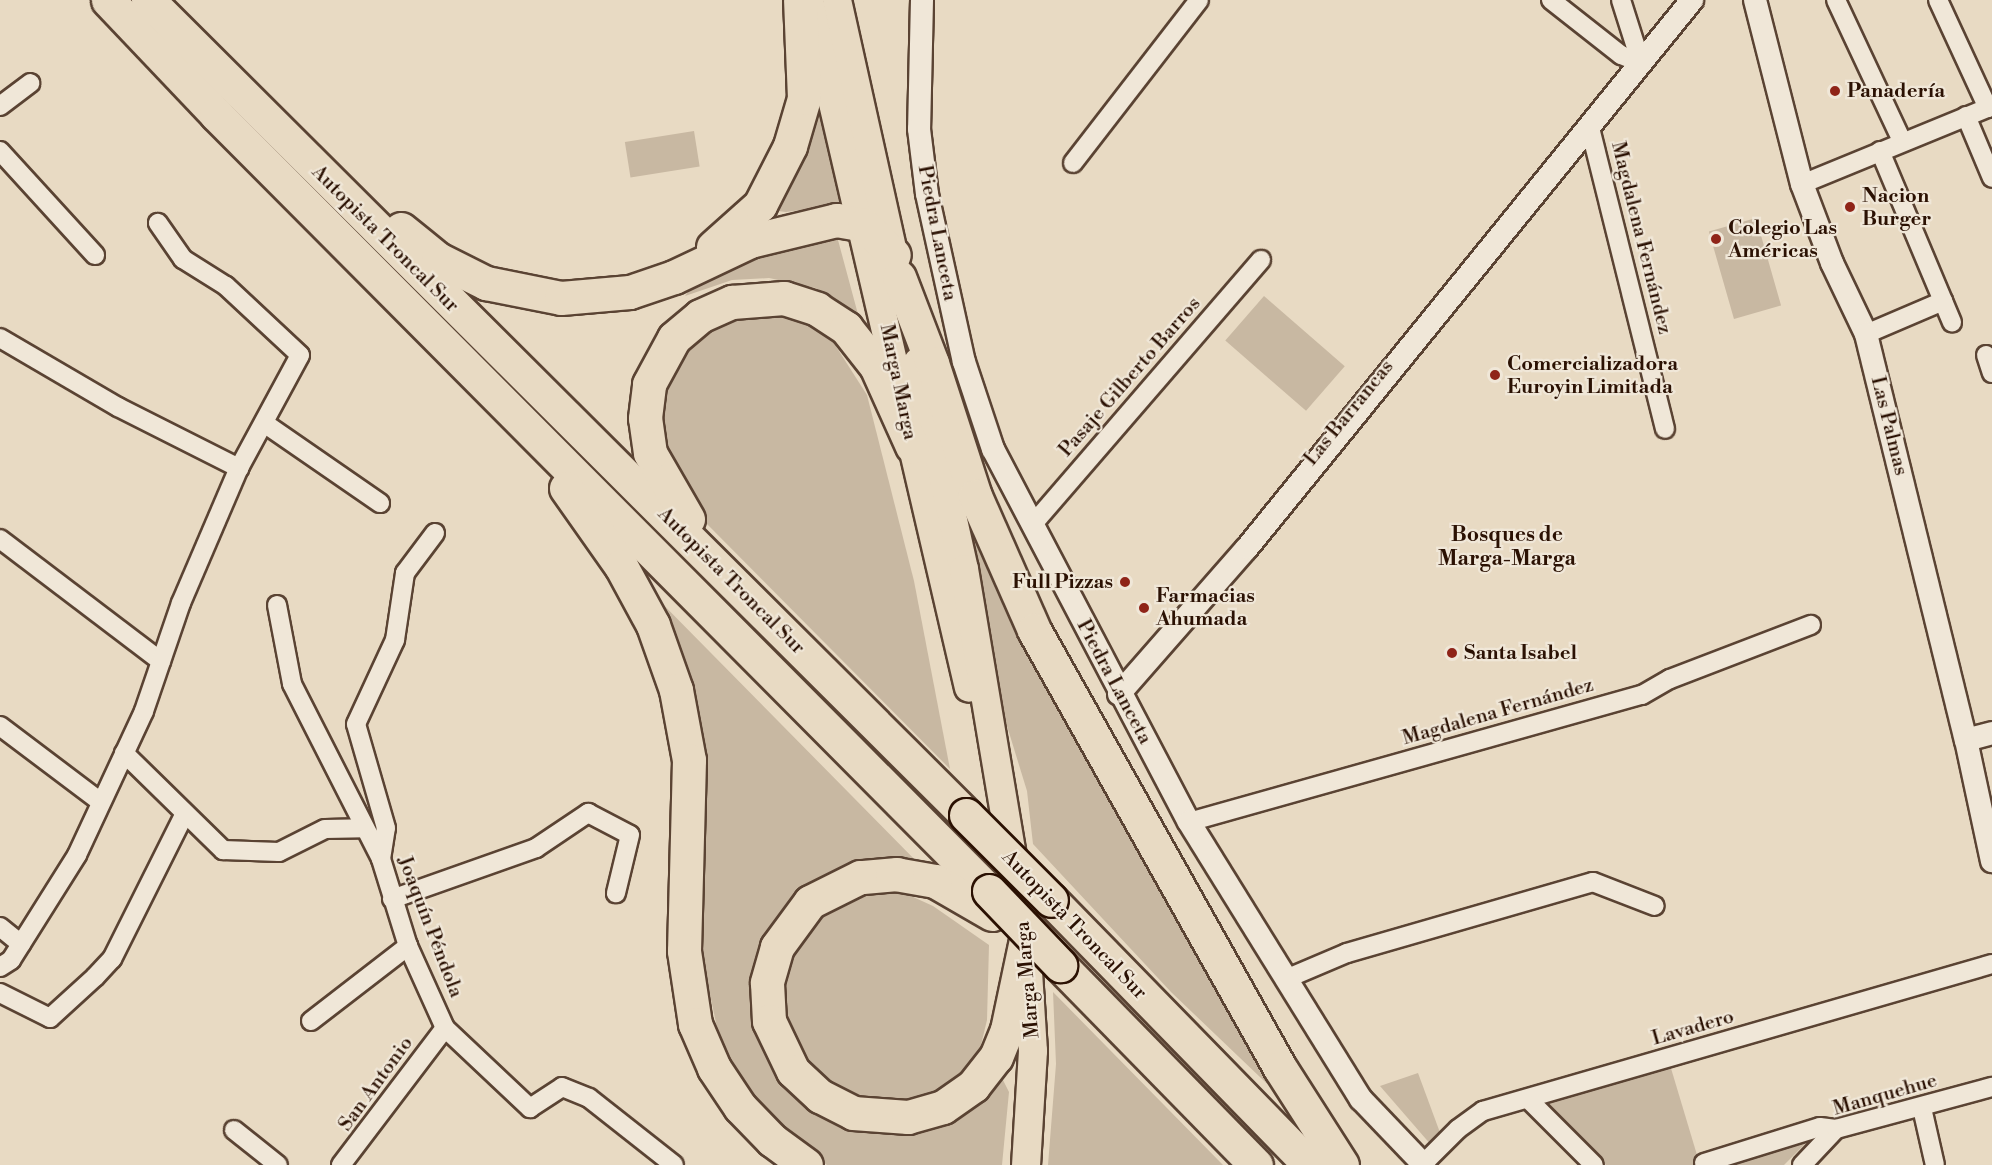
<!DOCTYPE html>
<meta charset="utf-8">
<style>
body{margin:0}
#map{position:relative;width:1992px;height:1165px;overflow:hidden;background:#e8dac3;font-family:"Libre Bodoni",serif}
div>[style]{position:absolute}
.green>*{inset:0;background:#c8b8a2;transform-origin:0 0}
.roads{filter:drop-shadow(2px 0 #5a4333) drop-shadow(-2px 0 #5a4333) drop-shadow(0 2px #5a4333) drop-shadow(0 -2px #5a4333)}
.minor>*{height:18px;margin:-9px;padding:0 9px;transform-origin:9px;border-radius:9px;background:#f0e7d8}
.tertiary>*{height:22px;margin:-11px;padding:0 11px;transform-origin:11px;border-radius:11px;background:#f0e7d8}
.primary>*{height:28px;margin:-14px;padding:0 14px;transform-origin:14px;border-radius:14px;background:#e8dac3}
.motorway>*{height:33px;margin:-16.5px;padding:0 16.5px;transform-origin:16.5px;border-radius:16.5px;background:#e8dac3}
.bridges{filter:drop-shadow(2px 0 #2b1103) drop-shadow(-2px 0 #2b1103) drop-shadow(0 2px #2b1103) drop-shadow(0 -2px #2b1103)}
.motorway-bridge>*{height:33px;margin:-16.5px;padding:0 16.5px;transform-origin:16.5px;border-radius:16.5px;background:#e8dac3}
.dots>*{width:16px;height:16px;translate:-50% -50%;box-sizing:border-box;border:3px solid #f0e7d8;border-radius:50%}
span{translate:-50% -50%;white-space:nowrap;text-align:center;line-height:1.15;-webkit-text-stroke:4.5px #f0e7d8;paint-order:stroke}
.poi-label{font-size:20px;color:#2b1103;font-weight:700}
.left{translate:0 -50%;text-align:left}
.right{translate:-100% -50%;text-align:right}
.street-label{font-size:20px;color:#2b1103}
.neighbourhood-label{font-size:21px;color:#2b1103;font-weight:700}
</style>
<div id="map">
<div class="green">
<div style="clip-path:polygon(818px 89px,844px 204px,786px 212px,770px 210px)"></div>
<div style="left:694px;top:131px;width:36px;height:70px;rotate:81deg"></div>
<div style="left:1756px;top:218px;width:91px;height:49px;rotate:74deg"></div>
<div style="clip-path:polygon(828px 230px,838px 240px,859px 318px,816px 288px,769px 278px,732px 280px,685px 296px,704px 269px)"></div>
<div style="left:1264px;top:296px;width:107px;height:59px;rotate:41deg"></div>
<div style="clip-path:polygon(749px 309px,794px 314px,830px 337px,867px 395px,914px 581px,950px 769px,704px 521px,667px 459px,660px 408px,672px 359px,707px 325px)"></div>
<div style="clip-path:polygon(962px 495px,1285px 1101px,1171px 992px,1033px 844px,1027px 791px,999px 700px)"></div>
<div style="clip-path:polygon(639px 580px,922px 867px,836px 871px,760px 960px,826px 1114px,989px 1092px,1002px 1078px,1009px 1092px,1002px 1165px,827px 1165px,770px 1122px,740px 1088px,719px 1037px,704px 966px,697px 763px)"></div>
<div style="clip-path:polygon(889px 886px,933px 906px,989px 945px,987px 1020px,980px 1049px,958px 1088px,923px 1107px,835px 1098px,778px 1028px,776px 976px,832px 896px)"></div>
<div style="clip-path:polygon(1053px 992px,1223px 1165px,1048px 1165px,1056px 1064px)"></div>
<div style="clip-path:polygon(1670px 1065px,1700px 1165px,1606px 1165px,1543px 1104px)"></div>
<div style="clip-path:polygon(1418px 1073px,1442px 1138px,1432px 1146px,1380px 1086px)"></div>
<div style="clip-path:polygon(1812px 1137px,1784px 1165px,1720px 1165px)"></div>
</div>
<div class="roads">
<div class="minor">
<div style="left:1551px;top:0;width:89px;rotate:38.2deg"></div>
<div style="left:1621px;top:55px;width:22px;rotate:22deg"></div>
<div style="left:1621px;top:0;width:66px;rotate:72.4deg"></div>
<div style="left:1836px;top:0;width:156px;rotate:64.9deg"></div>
<div style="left:1938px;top:0;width:119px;rotate:65.2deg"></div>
<div style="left:0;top:106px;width:38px;rotate:-37deg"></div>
<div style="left:1966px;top:116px;width:67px;rotate:67.2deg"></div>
<div style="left:1590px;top:128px;width:310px;rotate:76deg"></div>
<div style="left:0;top:151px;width:141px;rotate:47.6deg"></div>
<div style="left:1880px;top:151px;width:186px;rotate:67.2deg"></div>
<div style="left:1073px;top:163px;width:206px;rotate:-52.3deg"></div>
<div style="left:1802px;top:184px;width:205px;rotate:-22.3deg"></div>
<div style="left:1866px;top:334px;width:84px;rotate:-23.2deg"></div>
<div style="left:0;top:338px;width:137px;rotate:30.3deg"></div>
<div style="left:118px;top:407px;width:136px;rotate:26.8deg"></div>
<div style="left:1986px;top:355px;width:19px;rotate:72deg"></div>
<div style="left:264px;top:423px;width:141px;rotate:34.6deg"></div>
<div style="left:1033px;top:524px;width:349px;rotate:-49.2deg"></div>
<div style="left:0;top:539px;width:202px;rotate:37.2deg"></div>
<div style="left:277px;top:605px;width:80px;rotate:79.2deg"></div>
<div style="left:292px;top:684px;width:196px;rotate:63deg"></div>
<div style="left:381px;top:859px;width:91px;rotate:72.8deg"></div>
<div style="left:408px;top:946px;width:90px;rotate:65.7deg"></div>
<div style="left:445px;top:1028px;width:117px;rotate:43.3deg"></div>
<div style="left:530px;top:1108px;width:38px;rotate:-33deg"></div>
<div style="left:562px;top:1087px;width:29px;rotate:22deg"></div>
<div style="left:589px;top:1098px;width:108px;rotate:38.2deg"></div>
<div style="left:0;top:726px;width:126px;rotate:37deg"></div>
<div style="left:124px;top:753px;width:139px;rotate:44.4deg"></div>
<div style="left:223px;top:850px;width:56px;rotate:2deg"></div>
<div style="left:279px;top:852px;width:51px;rotate:-26.6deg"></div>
<div style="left:325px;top:829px;width:39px;rotate:-1deg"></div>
<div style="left:1189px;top:822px;width:470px;rotate:-15.7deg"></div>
<div style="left:1642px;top:695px;width:32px;rotate:-30deg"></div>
<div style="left:1670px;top:679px;width:151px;rotate:-21deg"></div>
<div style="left:381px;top:859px;width:31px;rotate:-81deg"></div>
<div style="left:386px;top:828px;width:108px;rotate:-106.1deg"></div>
<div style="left:356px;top:724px;width:93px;rotate:-65.1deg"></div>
<div style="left:395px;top:640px;width:68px;rotate:-81.5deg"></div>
<div style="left:405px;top:573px;width:50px;rotate:-53.1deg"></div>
<div style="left:392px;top:899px;width:153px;rotate:-19.5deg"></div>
<div style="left:536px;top:848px;width:63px;rotate:-33.9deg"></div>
<div style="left:588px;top:813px;width:47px;rotate:27.6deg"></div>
<div style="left:630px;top:835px;width:60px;rotate:103.6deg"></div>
<div style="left:0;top:927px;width:27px;rotate:39deg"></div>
<div style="left:0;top:967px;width:13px;rotate:-32deg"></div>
<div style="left:11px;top:960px;width:124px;rotate:-57.8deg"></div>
<div style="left:77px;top:855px;width:159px;rotate:-65deg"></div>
<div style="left:144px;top:711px;width:114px;rotate:-71.1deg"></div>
<div style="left:181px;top:603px;width:147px;rotate:-66.8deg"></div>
<div style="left:239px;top:468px;width:128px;rotate:-61.6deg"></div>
<div style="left:300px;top:355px;width:101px;rotate:-137deg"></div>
<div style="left:226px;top:286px;width:51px;rotate:-147.9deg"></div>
<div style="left:183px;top:259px;width:44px;rotate:-124.8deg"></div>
<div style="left:1288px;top:978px;width:64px;rotate:-23deg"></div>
<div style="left:1347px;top:953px;width:256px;rotate:-16.1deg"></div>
<div style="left:1593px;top:882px;width:66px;rotate:21.2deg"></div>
<div style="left:0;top:993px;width:56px;rotate:26.6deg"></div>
<div style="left:50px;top:1018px;width:61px;rotate:-42.3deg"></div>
<div style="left:95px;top:977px;width:25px;rotate:-47deg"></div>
<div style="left:112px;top:959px;width:161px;rotate:-63.4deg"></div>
<div style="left:311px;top:1021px;width:123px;rotate:-37.7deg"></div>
<div style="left:1528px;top:1099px;width:93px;rotate:45deg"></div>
<div style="left:1922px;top:1108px;width:58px;rotate:77.2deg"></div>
<div style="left:234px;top:1130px;width:56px;rotate:38.5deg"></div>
<div style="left:1704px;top:1163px;width:121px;rotate:-17.2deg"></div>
<div style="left:1820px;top:1127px;width:16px;rotate:7deg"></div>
<div style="left:1423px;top:1164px;width:49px;rotate:-45deg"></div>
<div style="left:1458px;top:1129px;width:31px;rotate:-36deg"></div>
<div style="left:1483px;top:1111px;width:530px;rotate:-16.11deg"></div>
<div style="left:341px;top:1165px;width:172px;rotate:-52.8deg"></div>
<div style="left:1802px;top:1165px;width:50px;rotate:-46.6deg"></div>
<div style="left:1836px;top:1129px;width:162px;rotate:-15.1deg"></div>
</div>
<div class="tertiary">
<div style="left:922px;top:0;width:129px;rotate:91.3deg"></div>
<div style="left:919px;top:129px;width:65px;rotate:83deg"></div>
<div style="left:927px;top:194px;width:172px;rotate:77.6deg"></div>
<div style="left:964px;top:362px;width:92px;rotate:71.6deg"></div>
<div style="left:993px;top:449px;width:421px;rotate:62.3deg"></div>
<div style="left:1189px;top:822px;width:326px;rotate:58.2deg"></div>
<div style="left:1361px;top:1099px;width:91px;rotate:46.3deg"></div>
<div style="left:1755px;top:0;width:190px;rotate:75.7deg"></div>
<div style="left:1802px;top:184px;width:85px;rotate:69.2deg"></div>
<div style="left:1832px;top:263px;width:79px;rotate:64.4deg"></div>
<div style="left:1866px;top:334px;width:418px;rotate:76.2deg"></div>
<div style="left:1966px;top:740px;width:124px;rotate:77.9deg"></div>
<div style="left:1119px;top:694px;width:194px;rotate:-48.8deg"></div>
<div style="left:1247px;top:548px;width:706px;rotate:-50.92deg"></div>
<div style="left:1966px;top:740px;width:27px;rotate:-15deg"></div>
</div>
<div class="primary">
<div style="left:809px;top:0;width:706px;rotate:76.91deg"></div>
<div style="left:837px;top:0;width:267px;rotate:77.5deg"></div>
<div style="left:918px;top:362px;width:212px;rotate:77.5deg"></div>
<div style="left:964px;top:569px;width:376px;rotate:80.5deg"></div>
<div style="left:1026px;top:940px;width:111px;rotate:86.4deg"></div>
<div style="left:1033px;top:1051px;width:114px;rotate:93.5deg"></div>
</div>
<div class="motorway">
<div style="left:108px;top:0;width:157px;rotate:46.5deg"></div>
<div style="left:216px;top:114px;width:1096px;rotate:45.15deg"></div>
<div style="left:148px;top:0;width:1155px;rotate:44.89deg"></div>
<div style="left:401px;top:229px;width:48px;rotate:39deg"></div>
<div style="left:438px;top:259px;width:54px;rotate:26.6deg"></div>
<div style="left:486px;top:283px;width:76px;rotate:11.3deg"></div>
<div style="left:561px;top:298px;width:69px;rotate:-5deg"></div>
<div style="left:630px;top:292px;width:46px;rotate:-18.8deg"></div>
<div style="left:674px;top:277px;width:84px;rotate:-25.3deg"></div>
<div style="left:750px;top:241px;width:89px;rotate:-13.7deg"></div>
<div style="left:836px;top:220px;width:28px;rotate:10deg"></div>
<div style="left:864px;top:225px;width:42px;rotate:45deg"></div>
<div style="left:713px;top:247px;width:63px;rotate:-41.8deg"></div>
<div style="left:760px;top:205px;width:66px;rotate:-63deg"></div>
<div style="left:790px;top:146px;width:50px;rotate:-73.7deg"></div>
<div style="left:804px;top:98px;width:98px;rotate:-92.3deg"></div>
<div style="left:899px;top:277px;width:92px;rotate:69deg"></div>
<div style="left:932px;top:363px;width:140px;rotate:72.1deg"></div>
<div style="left:975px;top:496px;width:146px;rotate:66.2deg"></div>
<div style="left:1034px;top:630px;width:502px;rotate:60.68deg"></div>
<div style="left:1280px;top:1068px;width:115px;rotate:57.4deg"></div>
<div style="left:566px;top:488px;width:95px;rotate:54.8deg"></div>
<div style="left:621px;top:566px;width:67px;rotate:61.5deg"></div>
<div style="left:653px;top:625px;width:69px;rotate:70.5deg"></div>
<div style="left:676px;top:690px;width:71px;rotate:79.5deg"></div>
<div style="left:689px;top:760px;width:191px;rotate:91.5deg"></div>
<div style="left:684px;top:951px;width:74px;rotate:81.4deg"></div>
<div style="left:695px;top:1024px;width:48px;rotate:66.6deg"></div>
<div style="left:714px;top:1068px;width:47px;rotate:56.3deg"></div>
<div style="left:740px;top:1107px;width:46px;rotate:45.9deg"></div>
<div style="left:772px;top:1140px;width:42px;rotate:36.3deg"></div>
<div style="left:688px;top:519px;width:76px;rotate:-119.9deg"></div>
<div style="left:650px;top:453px;width:35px;rotate:-98deg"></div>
<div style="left:645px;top:418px;width:34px;rotate:-83deg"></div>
<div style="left:649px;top:384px;width:52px;rotate:-61.5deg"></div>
<div style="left:674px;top:338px;width:34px;rotate:-40deg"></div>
<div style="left:700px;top:316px;width:35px;rotate:-24deg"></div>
<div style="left:732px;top:302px;width:52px;rotate:-4.4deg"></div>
<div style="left:784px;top:298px;width:35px;rotate:18deg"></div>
<div style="left:817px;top:309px;width:35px;rotate:33deg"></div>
<div style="left:846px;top:328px;width:48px;rotate:51.7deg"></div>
<div style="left:876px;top:366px;width:88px;rotate:65.8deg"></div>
<div style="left:1051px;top:900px;width:371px;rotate:45.7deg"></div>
<div style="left:992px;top:914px;width:66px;rotate:-149.9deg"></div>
<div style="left:935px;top:881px;width:39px;rotate:-170deg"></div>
<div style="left:897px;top:874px;width:37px;rotate:175deg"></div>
<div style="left:860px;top:877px;width:56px;rotate:153.4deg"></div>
<div style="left:810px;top:902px;width:56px;rotate:126.3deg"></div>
<div style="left:777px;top:947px;width:37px;rotate:106deg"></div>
<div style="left:767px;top:983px;width:38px;rotate:87deg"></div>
<div style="left:769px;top:1021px;width:55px;rotate:64.4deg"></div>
<div style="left:793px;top:1071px;width:37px;rotate:43deg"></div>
<div style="left:820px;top:1096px;width:37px;rotate:27deg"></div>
<div style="left:853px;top:1113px;width:55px;rotate:4.2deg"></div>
<div style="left:908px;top:1117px;width:36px;rotate:-16deg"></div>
<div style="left:943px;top:1107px;width:37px;rotate:-35deg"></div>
<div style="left:973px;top:1086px;width:37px;rotate:-52deg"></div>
<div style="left:996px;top:1057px;width:29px;rotate:-68deg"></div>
<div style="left:1007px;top:1030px;width:92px;rotate:-78.1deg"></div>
<div style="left:1060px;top:965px;width:280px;rotate:45.6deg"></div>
</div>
</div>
<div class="bridges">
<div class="motorway-bridge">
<div style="left:966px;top:815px;width:120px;rotate:45deg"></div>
<div style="left:989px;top:891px;width:103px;rotate:46.2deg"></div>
</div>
</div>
<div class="dots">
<div style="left:1835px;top:91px;background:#8f2418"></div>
<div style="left:1850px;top:207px;background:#8f2418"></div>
<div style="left:1716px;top:239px;background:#8f2418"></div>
<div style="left:1495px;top:375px;background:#8f2418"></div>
<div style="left:1125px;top:582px;background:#8f2418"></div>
<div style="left:1144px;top:608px;background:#8f2418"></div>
<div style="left:1452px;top:653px;background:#8f2418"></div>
</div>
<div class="poi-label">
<span class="left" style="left:1847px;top:91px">Panadería</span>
<span class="left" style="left:1862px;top:208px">Nacion<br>Burger</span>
<span class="left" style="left:1728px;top:240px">Colegio Las<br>Américas</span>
<span class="left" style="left:1507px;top:376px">Comercializadora<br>Euroyin Limitada</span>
<span class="right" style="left:1113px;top:582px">Full Pizzas</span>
<span class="left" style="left:1156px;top:608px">Farmacias<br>Ahumada</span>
<span class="left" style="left:1464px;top:653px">Santa Isabel</span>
</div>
<div class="street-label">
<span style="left:937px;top:233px;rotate:79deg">Piedra Lanceta</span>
<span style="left:1641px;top:238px;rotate:76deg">Magdalena Fernández</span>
<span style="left:385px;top:239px;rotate:45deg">Autopista Troncal Sur</span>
<span style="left:1130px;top:377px;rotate:-49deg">Pasaje Gilberto Barros</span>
<span style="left:898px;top:382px;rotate:78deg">Marga Marga</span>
<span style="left:1349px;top:413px;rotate:-51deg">Las Barrancas</span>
<span style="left:1889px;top:426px;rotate:76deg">Las Palmas</span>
<span style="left:731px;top:581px;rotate:45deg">Autopista Troncal Sur</span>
<span style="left:1114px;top:682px;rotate:62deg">Piedra Lanceta</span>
<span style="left:1498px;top:712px;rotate:-16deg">Magdalena Fernández</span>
<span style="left:1074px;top:925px;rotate:46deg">Autopista Troncal Sur</span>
<span style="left:430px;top:927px;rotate:69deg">Joaquín Péndola</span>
<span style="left:1028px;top:980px;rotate:-95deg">Marga Marga</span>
<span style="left:1693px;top:1028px;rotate:-16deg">Lavadero</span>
<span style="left:376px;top:1084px;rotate:-54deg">San Antonio</span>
<span style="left:1885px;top:1095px;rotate:-16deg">Manquehue</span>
</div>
<div class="neighbourhood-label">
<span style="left:1507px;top:547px">Bosques de<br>Marga-Marga</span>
</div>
</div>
